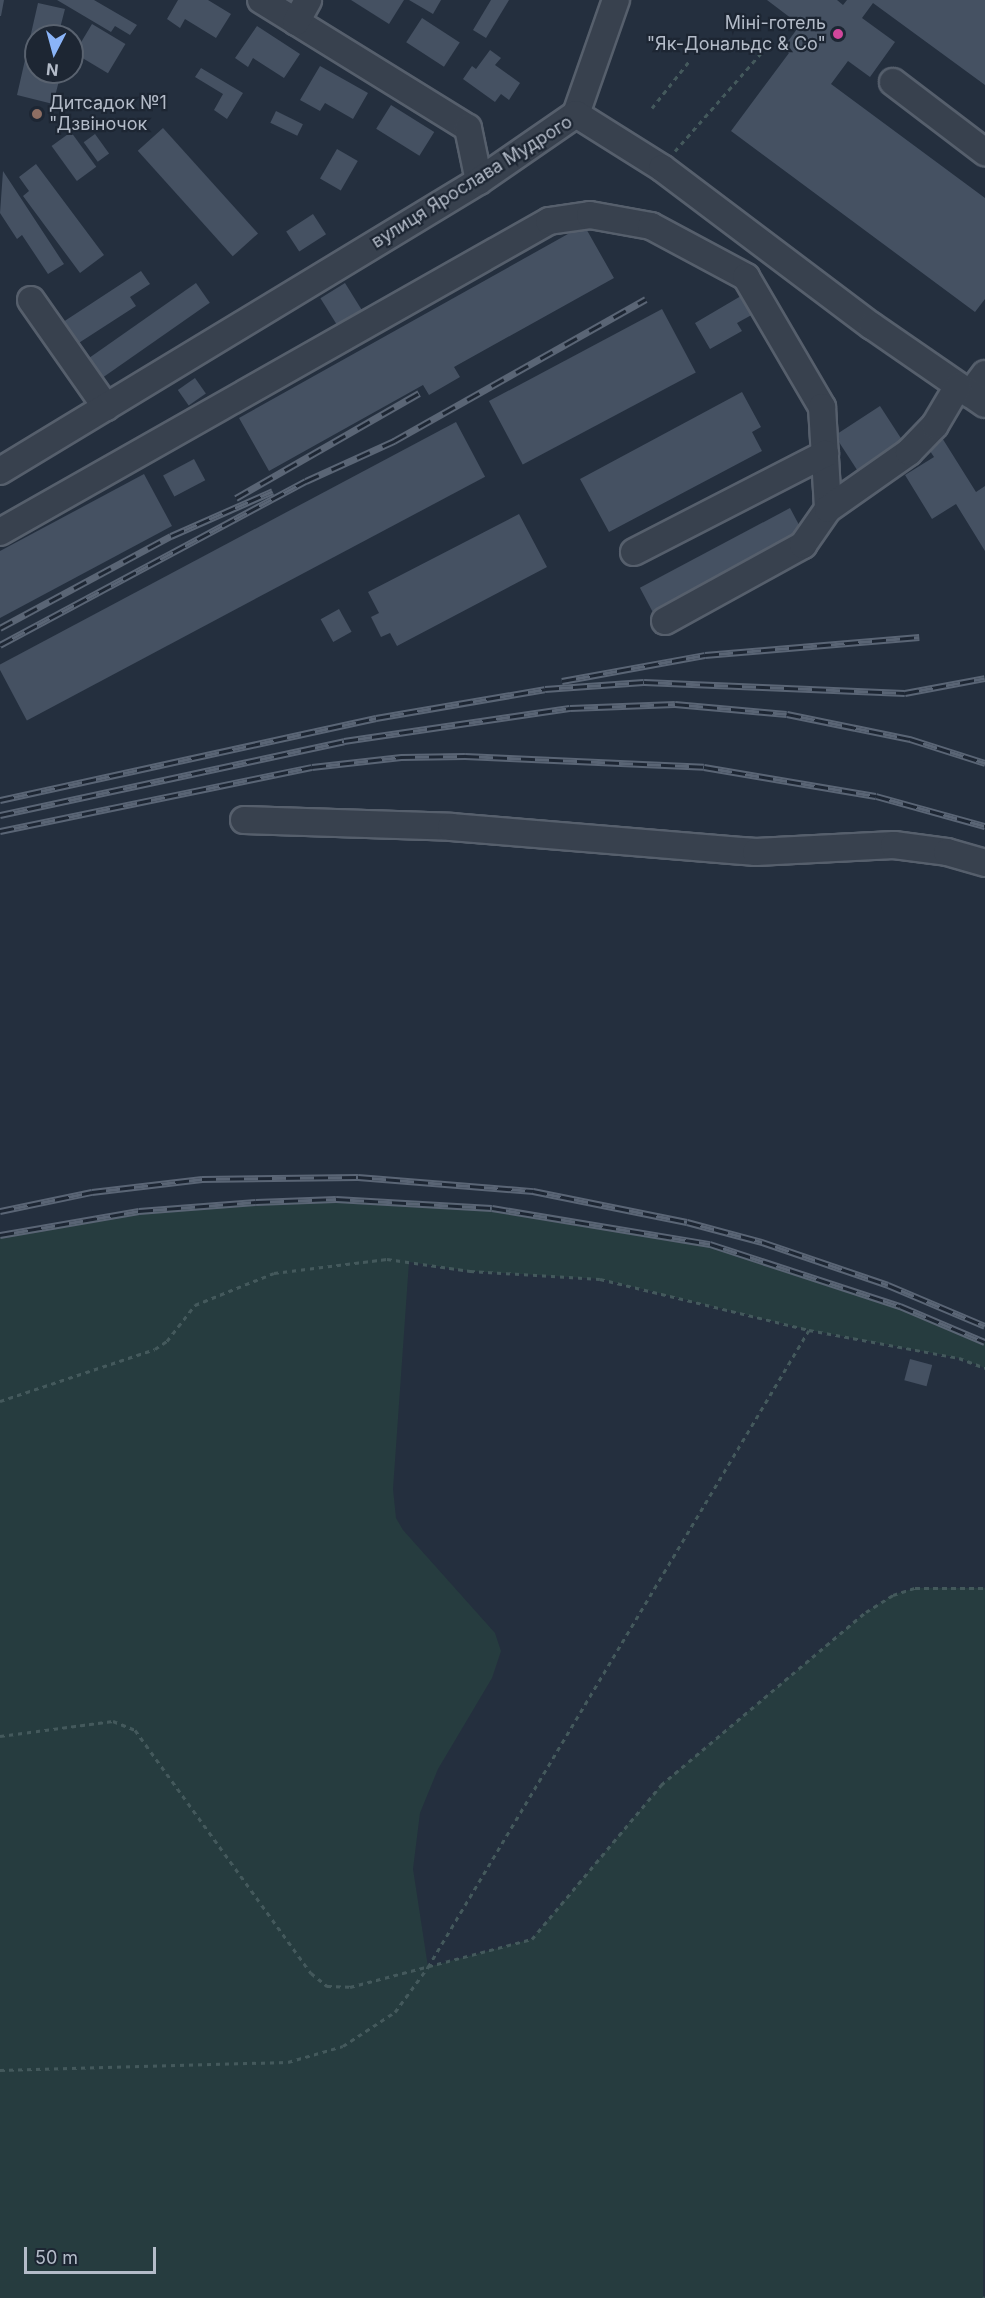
<!DOCTYPE html>
<meta charset="utf-8">
<style>
body{margin:0}
#map{position:relative;width:985px;height:2298px;overflow:hidden;background:#242f3e;font-family:Inter,sans-serif}
div>[style]{position:absolute}
.green>*{inset:0;background:#263c3f}
.building>*{inset:0;background:#455162;transform-origin:0 0}
.path>*{height:3px;margin-top:-1.5px;transform-origin:0;background:repeating-linear-gradient(90deg,#44595c 0 4.5px,transparent 0 9px)}
.roads{filter:drop-shadow(2px 0 #565f6c) drop-shadow(-2px 0 #565f6c) drop-shadow(0 2px #565f6c) drop-shadow(0 -2px #565f6c)}
.minor>*{height:26px;margin:-13px;padding:0 13px;transform-origin:13px;border-radius:13px;background:#38414e}
.rail>*{height:7px;margin-top:-3.5px;transform-origin:0;background:repeating-linear-gradient(90deg,#1d2633 0 14px,#5a6575 0 28px);box-sizing:border-box;border-block:2px solid #5a6575}
.dots>*{width:16px;height:16px;translate:-50% -50%;box-sizing:border-box;border:3px solid #1d2633;border-radius:50%}
span{translate:-50% -50%;white-space:nowrap;text-align:center;line-height:1.15;-webkit-text-stroke:4.5px #1d2633;paint-order:stroke}
.poi-label{font-size:18px;color:#b4bcc9}
.right{translate:-100% -50%;text-align:right}
.left{translate:0 -50%;text-align:left}
.street-label{font-size:18px;color:#b4bcc9}
.north{position:absolute;left:24px;top:24px;width:60px;height:60px;box-sizing:border-box;background:#1d2633;border:2px solid #59626f;border-radius:50%;rotate:186deg;font-size:16px;font-weight:700;line-height:24px;text-align:center;color:#b4bcc9}
.north::after{content:'';display:block;margin:auto;width:21px;height:27px;background:#8ab4f8;clip-path:polygon(50% 0,100% 100%,50% 72%,0 100%)}
.scale{position:absolute;left:24px;top:2247px;width:132px;height:27px;box-sizing:border-box;border:3px solid #b4bcc9;border-top:0;padding-left:8px;font-size:18px;line-height:21px;white-space:nowrap;color:#b4bcc9;-webkit-text-stroke:4px #1d2633;paint-order:stroke}
</style>
<div id="map">
<div class="green">
<div style="clip-path:polygon(336px 1199px,457px 1204px,533px 1213px,710px 1244px,900px 1306px,985px 1342px,985px 1368px,959px 1358px,809px 1330px,601px 1279px,470px 1271px,409px 1262px,393px 1489px,396px 1518px,403px 1530px,495px 1633px,501px 1651px,492px 1678px,438px 1769px,420px 1813px,413px 1869px,428px 1967px,532px 1939px,661px 1785px,866px 1612px,893px 1595px,915px 1588px,985px 1588px,983px 2298px,0 2298px,0 1235px,170px 1207px)"></div>
</div>
<div class="building">
<div style="clip-path:polygon(0 0,4px 0,1px 16px,0 16px)"></div>
<div style="clip-path:polygon(57px 0,94px 0,137px 25px,130px 35px,115px 26px,111px 32px)"></div>
<div style="clip-path:polygon(178px 0,208px 0,231px 14px,216px 38px,185px 19px,180px 28px,167px 19px)"></div>
<div style="clip-path:polygon(351px 0,404px 0,389px 24px)"></div>
<div style="clip-path:polygon(409px 0,441px 0,433px 14px)"></div>
<div style="clip-path:polygon(491px 0,509px 0,486px 38px,473px 30px)"></div>
<div style="clip-path:polygon(767px 0,837px 0,843px 5px,847px 0,985px 0,985px 85px,873px 3px,862px 18px,895px 42px,870px 77px,848px 61px,831px 84px,985px 198px,985px 299px,975px 312px,731px 131px,789px 53px,783px 48px,800px 25px)"></div>
<div style="clip-path:polygon(38px 3px,65px 9px,58px 36px,36px 36px,36px 72px,61px 73px,53px 104px,17px 95px)"></div>
<div style="left:422px;top:18px;width:45px;height:29px;rotate:33deg"></div>
<div style="left:92px;top:24px;width:39px;height:34px;rotate:31deg"></div>
<div style="clip-path:polygon(257px 26px,300px 54px,284px 78px,253px 58px,248px 67px,235px 58px)"></div>
<div style="clip-path:polygon(490px 50px,501px 58px,495px 65px,520px 83px,509px 100px,501px 94px,495px 102px,463px 79px,472px 66px,476px 69px)"></div>
<div style="clip-path:polygon(320px 66px,368px 93px,353px 119px,325px 103px,320px 111px,300px 100px)"></div>
<div style="clip-path:polygon(201px 68px,243px 93px,227px 119px,214px 110px,223px 94px,195px 77px)"></div>
<div style="left:391px;top:105px;width:51px;height:28px;rotate:32deg"></div>
<div style="left:276px;top:111px;width:30px;height:13px;rotate:26deg"></div>
<div style="left:163px;top:128px;width:142px;height:34px;rotate:48deg"></div>
<div style="left:71px;top:132px;width:43px;height:24px;rotate:54deg"></div>
<div style="left:95px;top:134px;width:24px;height:14px;rotate:54deg"></div>
<div style="left:337px;top:149px;width:24px;height:34px;rotate:30deg"></div>
<div style="clip-path:polygon(36px 164px,104px 255px,80px 273px,23px 196px,29px 191px,19px 177px)"></div>
<div style="clip-path:polygon(3px 171px,64px 264px,48px 274px,22px 235px,17px 239px,0 213px)"></div>
<div style="left:313px;top:214px;width:24px;height:32px;rotate:57deg"></div>
<div style="clip-path:polygon(584px 225px,614px 278px,454px 367px,460px 377px,429px 395px,423px 385px,269px 471px,239px 418px)"></div>
<div style="clip-path:polygon(141px 271px,150px 284px,130px 297px,136px 306px,71px 348px,57px 326px)"></div>
<div style="left:196px;top:283px;width:24px;height:131px;rotate:55deg"></div>
<div style="left:345px;top:283px;width:32px;height:29px;rotate:58deg"></div>
<div style="clip-path:polygon(746px 293px,757px 312px,737px 323px,742px 331px,710px 349px,695px 323px)"></div>
<div style="left:662px;top:309px;width:72px;height:196px;rotate:62deg"></div>
<div style="left:195px;top:378px;width:19px;height:21px;rotate:55deg"></div>
<div style="clip-path:polygon(742px 392px,761px 427px,752px 432px,762px 451px,609px 532px,580px 479px)"></div>
<div style="left:880px;top:406px;width:51px;height:54px;rotate:57deg"></div>
<div style="left:456px;top:422px;width:62px;height:519px;rotate:62deg"></div>
<div style="clip-path:polygon(939px 433px,976px 492px,985px 486px,985px 551px,956px 504px,932px 519px,905px 475px,934px 457px,924px 442px)"></div>
<div style="left:194px;top:459px;width:24px;height:35px;rotate:62deg"></div>
<div style="clip-path:polygon(144px 474px,172px 526px,0 618px,0 551px)"></div>
<div style="left:790px;top:508px;width:27px;height:170px;rotate:62deg"></div>
<div style="clip-path:polygon(519px 514px,547px 567px,397px 646px,390px 633px,381px 637px,371px 617px,379px 613px,368px 592px)"></div>
<div style="left:339px;top:609px;width:26px;height:21px;rotate:61deg"></div>
<div style="left:910px;top:1359px;width:23px;height:22px;rotate:15deg"></div>
</div>
<div class="path">
<div style="left:652px;top:108px;width:61px;rotate:-51.6deg"></div>
<div style="left:675px;top:151px;width:141px;rotate:-48.7deg"></div>
<div style="left:0;top:1401px;width:163px;rotate:-18.5deg"></div>
<div style="left:155px;top:1349px;width:14px;rotate:-34deg"></div>
<div style="left:167px;top:1341px;width:46px;rotate:-52.1deg"></div>
<div style="left:195px;top:1305px;width:85px;rotate:-22.1deg"></div>
<div style="left:274px;top:1273px;width:114px;rotate:-7.1deg"></div>
<div style="left:387px;top:1259px;width:84px;rotate:8.2deg"></div>
<div style="left:470px;top:1271px;width:130px;rotate:3.5deg"></div>
<div style="left:600px;top:1279px;width:215px;rotate:13.7deg"></div>
<div style="left:809px;top:1330px;width:153px;rotate:10.6deg"></div>
<div style="left:959px;top:1358px;width:28px;rotate:21deg"></div>
<div style="left:0;top:1736px;width:114px;rotate:-7.6deg"></div>
<div style="left:113px;top:1721px;width:24px;rotate:22deg"></div>
<div style="left:135px;top:1730px;width:300px;rotate:54.1deg"></div>
<div style="left:311px;top:1973px;width:21px;rotate:39deg"></div>
<div style="left:327px;top:1986px;width:23px;rotate:2deg"></div>
<div style="left:350px;top:1987px;width:188px;rotate:-14.8deg"></div>
<div style="left:532px;top:1939px;width:201px;rotate:-50deg"></div>
<div style="left:661px;top:1785px;width:268px;rotate:-40.2deg"></div>
<div style="left:866px;top:1612px;width:32px;rotate:-32deg"></div>
<div style="left:893px;top:1595px;width:23px;rotate:-18deg"></div>
<div style="left:915px;top:1588px;width:70px"></div>
<div style="left:0;top:2070px;width:288px;rotate:-1.6deg"></div>
<div style="left:288px;top:2062px;width:57px;rotate:-16.2deg"></div>
<div style="left:343px;top:2046px;width:62px;rotate:-33.2deg"></div>
<div style="left:395px;top:2012px;width:56px;rotate:-53.7deg"></div>
<div style="left:428px;top:1967px;width:742px;rotate:-59.12deg"></div>
<div style="left:983px;top:2298px;width:2px;rotate:-27deg"></div>
</div>
<div class="roads">
<div class="minor">
<div style="left:261px;top:0;width:243px;rotate:31.7deg"></div>
<div style="left:468px;top:128px;width:54px;rotate:78.3deg"></div>
<div style="left:296px;top:22px;width:25px;rotate:-61deg"></div>
<div style="left:893px;top:82px;width:116px;rotate:37.3deg"></div>
<div style="left:576px;top:114px;width:121px;rotate:-70.7deg"></div>
<div style="left:31px;top:300px;width:131px;rotate:55deg"></div>
<div style="left:970px;top:394px;width:25px;rotate:-53deg"></div>
<div style="left:0;top:471px;width:560px;rotate:-31.19deg"></div>
<div style="left:479px;top:181px;width:118px;rotate:-34.6deg"></div>
<div style="left:576px;top:114px;width:102px;rotate:32.1deg"></div>
<div style="left:662px;top:168px;width:263px;rotate:37deg"></div>
<div style="left:872px;top:326px;width:137px;rotate:34.6deg"></div>
<div style="left:0;top:532px;width:631px;rotate:-29.53deg"></div>
<div style="left:549px;top:221px;width:41px;rotate:-8.3deg"></div>
<div style="left:590px;top:215px;width:62px;rotate:10.2deg"></div>
<div style="left:651px;top:226px;width:108px;rotate:28.2deg"></div>
<div style="left:746px;top:277px;width:151px;rotate:59.7deg"></div>
<div style="left:822px;top:407px;width:102px;rotate:86.6deg"></div>
<div style="left:634px;top:552px;width:215px;rotate:-27.2deg"></div>
<div style="left:665px;top:621px;width:158px;rotate:-28.8deg"></div>
<div style="left:803px;top:545px;width:44px;rotate:-55.2deg"></div>
<div style="left:828px;top:509px;width:99px;rotate:-35.1deg"></div>
<div style="left:909px;top:452px;width:37px;rotate:-46deg"></div>
<div style="left:935px;top:425px;width:45px;rotate:-59.5deg"></div>
<div style="left:244px;top:820px;width:207px;rotate:1.9deg"></div>
<div style="left:451px;top:827px;width:306px;rotate:4.7deg"></div>
<div style="left:756px;top:852px;width:138px;rotate:-2.9deg"></div>
<div style="left:894px;top:845px;width:53px;rotate:7.5deg"></div>
<div style="left:947px;top:852px;width:40px;rotate:16deg"></div>
</div>
</div>
<div class="rail">
<div style="left:236px;top:498px;width:211px;rotate:-29.8deg"></div>
<div style="left:0;top:628px;width:194px;rotate:-28.3deg"></div>
<div style="left:171px;top:536px;width:111px;rotate:-23.8deg"></div>
<div style="left:0;top:645px;width:347px;rotate:-28.2deg"></div>
<div style="left:306px;top:481px;width:97px;rotate:-24.4deg"></div>
<div style="left:394px;top:441px;width:289px;rotate:-29.4deg"></div>
<div style="left:562px;top:681px;width:145px;rotate:-10.3deg"></div>
<div style="left:705px;top:655px;width:215px;rotate:-4.8deg"></div>
<div style="left:0;top:800px;width:385px;rotate:-12.3deg"></div>
<div style="left:376px;top:718px;width:171px;rotate:-9.7deg"></div>
<div style="left:545px;top:689px;width:99px;rotate:-4deg"></div>
<div style="left:644px;top:682px;width:261px;rotate:2.4deg"></div>
<div style="left:905px;top:693px;width:81px;rotate:-10.6deg"></div>
<div style="left:0;top:815px;width:352px;rotate:-12.1deg"></div>
<div style="left:344px;top:741px;width:228px;rotate:-8.3deg"></div>
<div style="left:570px;top:708px;width:105px;rotate:-2.2deg"></div>
<div style="left:675px;top:704px;width:112px;rotate:5.1deg"></div>
<div style="left:787px;top:714px;width:126px;rotate:11.5deg"></div>
<div style="left:910px;top:739px;width:79px;rotate:17.7deg"></div>
<div style="left:0;top:831px;width:318px;rotate:-11.6deg"></div>
<div style="left:312px;top:767px;width:90px;rotate:-6.4deg"></div>
<div style="left:401px;top:757px;width:64px;rotate:-0.9deg"></div>
<div style="left:465px;top:756px;width:239px;rotate:2.6deg"></div>
<div style="left:704px;top:767px;width:174px;rotate:9.6deg"></div>
<div style="left:876px;top:796px;width:113px;rotate:15.4deg"></div>
<div style="left:0;top:1211px;width:94px;rotate:-11.7deg"></div>
<div style="left:92px;top:1192px;width:111px;rotate:-6.7deg"></div>
<div style="left:202px;top:1179px;width:156px;rotate:-0.7deg"></div>
<div style="left:358px;top:1177px;width:176px;rotate:4.6deg"></div>
<div style="left:533px;top:1191px;width:157px;rotate:11.4deg"></div>
<div style="left:687px;top:1222px;width:78px;rotate:14.9deg"></div>
<div style="left:762px;top:1242px;width:133px;rotate:18.8deg"></div>
<div style="left:888px;top:1285px;width:105px;rotate:22.9deg"></div>
<div style="left:0;top:1235px;width:141px;rotate:-9.8deg"></div>
<div style="left:139px;top:1211px;width:117px;rotate:-4.4deg"></div>
<div style="left:256px;top:1202px;width:80px;rotate:-2.1deg"></div>
<div style="left:336px;top:1199px;width:156px;rotate:3.3deg"></div>
<div style="left:492px;top:1208px;width:221px;rotate:9.4deg"></div>
<div style="left:710px;top:1244px;width:200px;rotate:18.1deg"></div>
<div style="left:900px;top:1306px;width:92px;rotate:23deg"></div>
</div>
<div class="dots">
<div style="left:838px;top:34px;background:#d1479c"></div>
<div style="left:37px;top:114px;background:#8d6e63"></div>
</div>
<div class="poi-label">
<span class="right" style="left:826px;top:34px">Міні-готель<br>"Як-Дональдс &amp; Co"</span>
<span class="left" style="left:49px;top:114px">Дитсадок №1<br>"Дзвіночок</span>
</div>
<div class="street-label">
<span style="left:472px;top:182px;rotate:-32deg">вулиця Ярослава Мудрого</span>
</div>
<div class="north">N</div>
<div class="scale">50 m</div>
</div>
